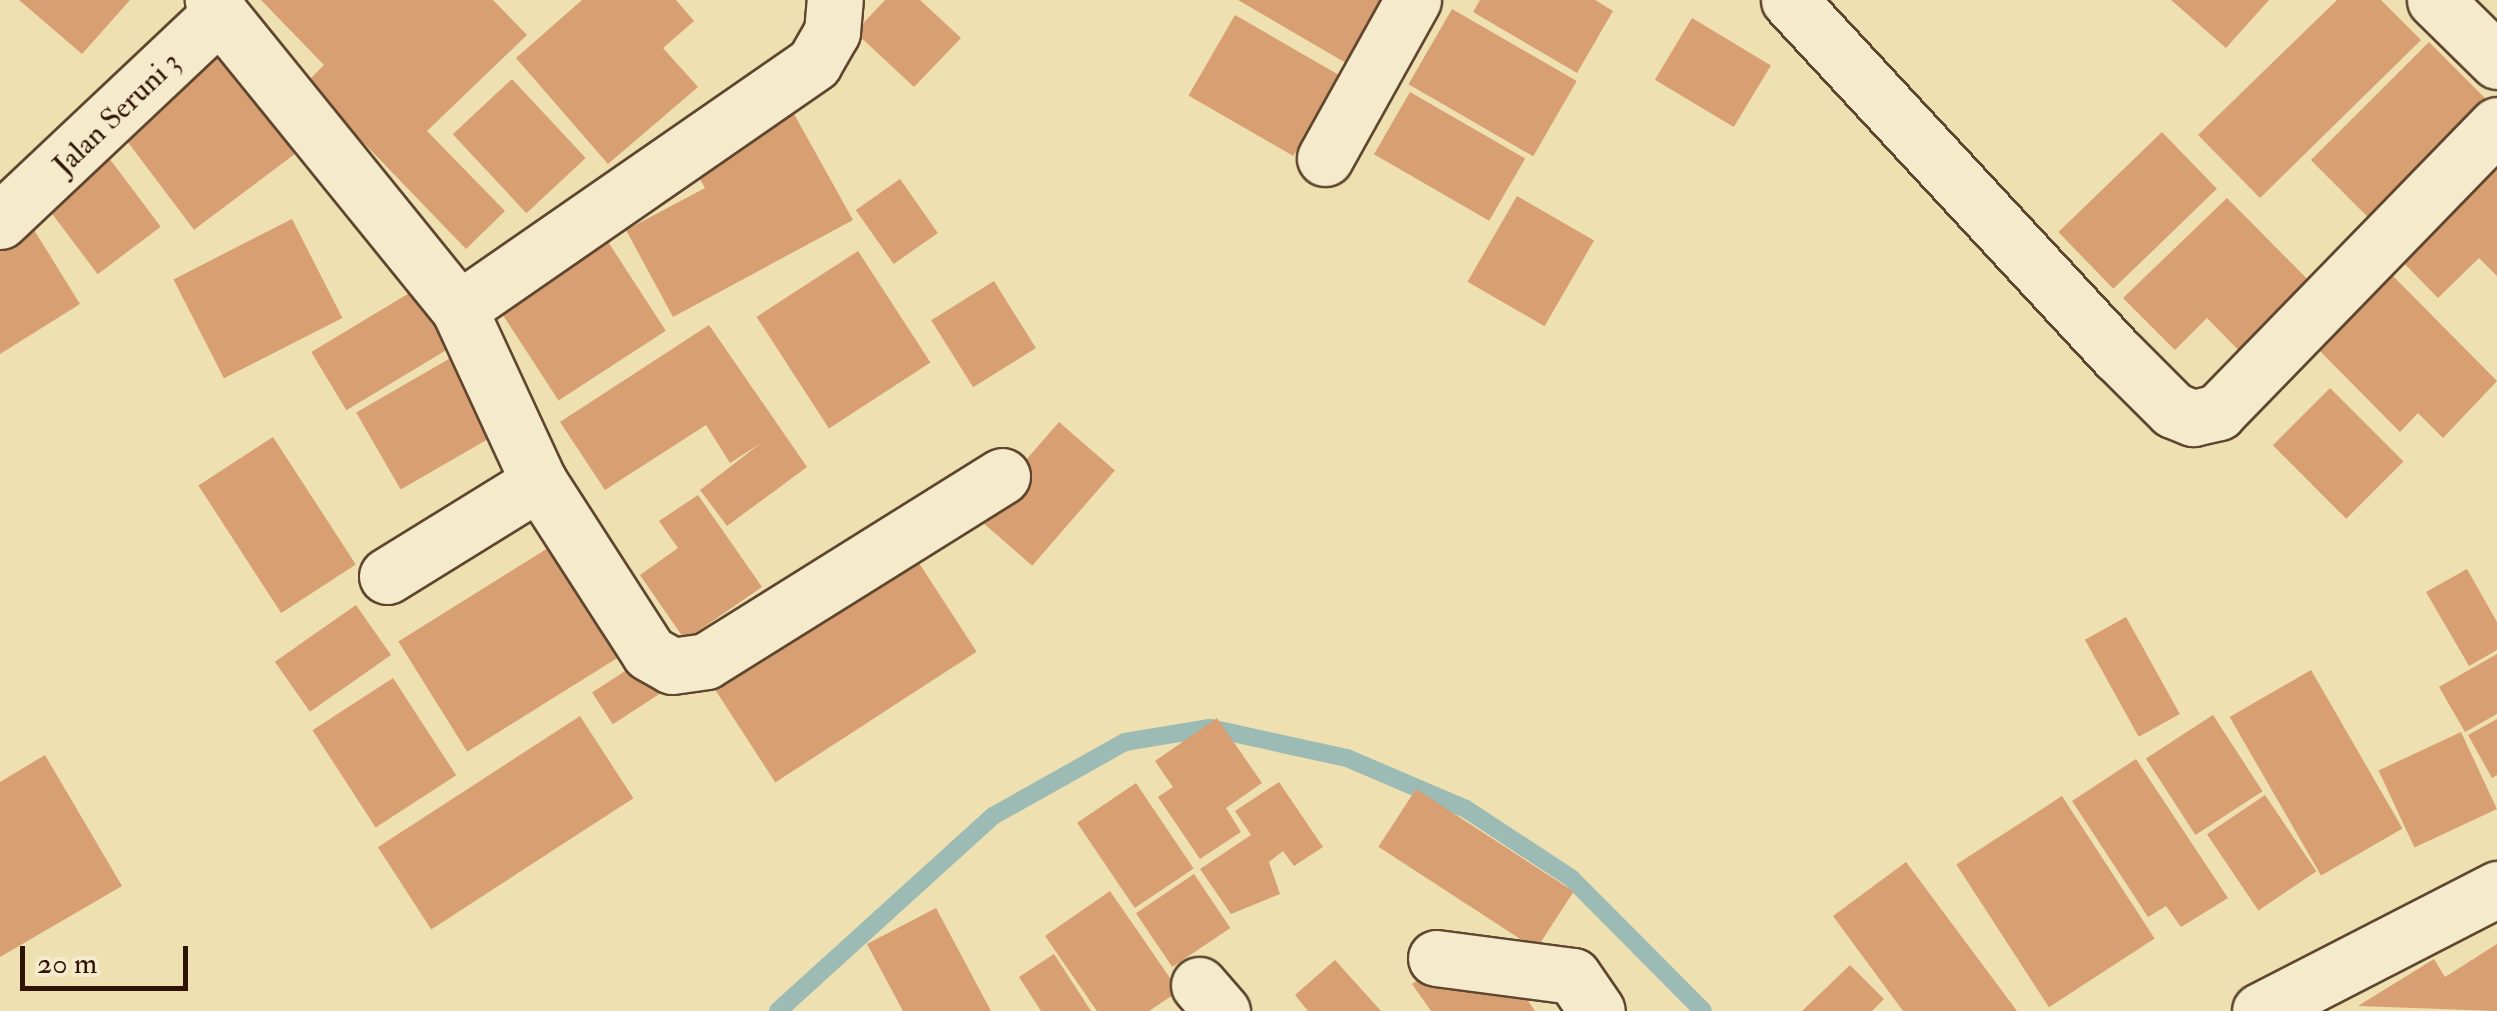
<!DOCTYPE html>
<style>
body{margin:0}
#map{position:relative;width:2497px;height:1011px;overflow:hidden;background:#efe0b1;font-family:"IM FELL Double Pica",serif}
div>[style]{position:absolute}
.stream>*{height:18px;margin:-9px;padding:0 9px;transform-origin:9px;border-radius:9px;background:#9cbbb4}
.building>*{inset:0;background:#d79f72;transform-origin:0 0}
.roads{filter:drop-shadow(2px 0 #5f462f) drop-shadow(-2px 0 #5f462f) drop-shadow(0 2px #5f462f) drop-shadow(0 -2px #5f462f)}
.minor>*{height:55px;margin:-27.5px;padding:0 27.5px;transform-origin:27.5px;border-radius:27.5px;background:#f5ebcc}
span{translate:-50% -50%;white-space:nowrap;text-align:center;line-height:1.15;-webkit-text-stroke:9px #f5ebcc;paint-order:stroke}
.street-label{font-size:30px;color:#2f1304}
.scale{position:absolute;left:20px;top:946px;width:168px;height:45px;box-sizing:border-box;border:5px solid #2f1304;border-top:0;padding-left:12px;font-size:30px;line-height:35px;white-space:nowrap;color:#2f1304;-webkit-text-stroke:8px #f5ebcc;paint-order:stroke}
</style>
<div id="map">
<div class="stream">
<div style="left:778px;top:1011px;width:290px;rotate:-42.2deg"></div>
<div style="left:993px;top:816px;width:151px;rotate:-29.3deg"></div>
<div style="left:1125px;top:742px;width:86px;rotate:-9.4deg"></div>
<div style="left:1210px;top:728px;width:140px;rotate:12.4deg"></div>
<div style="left:1347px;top:758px;width:129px;rotate:23.2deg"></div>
<div style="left:1466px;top:809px;width:126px;rotate:33.3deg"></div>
<div style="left:1571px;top:878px;width:187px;rotate:45.2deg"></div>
</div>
<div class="building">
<div style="clip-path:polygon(19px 0,130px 0,82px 54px)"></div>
<div style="clip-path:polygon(261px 0,493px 0,527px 35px,427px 131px,505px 211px,466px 249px,306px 83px,324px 65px)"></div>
<div style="clip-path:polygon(582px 0,676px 0,694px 21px,663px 48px,698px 87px,608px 164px,516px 58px)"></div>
<div style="clip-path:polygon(885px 0,920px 0,961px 38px,914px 87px,855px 32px)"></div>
<div style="clip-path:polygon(1238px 0,1383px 0,1346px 63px)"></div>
<div style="clip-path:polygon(1480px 0,1595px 0,1613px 11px,1577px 73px,1473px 12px)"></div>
<div style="clip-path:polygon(2171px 0,2269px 0,2226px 48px)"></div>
<div style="clip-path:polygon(2337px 0,2381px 0,2421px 40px,2260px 198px,2198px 135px)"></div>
<div style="left:1452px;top:9px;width:144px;height:87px;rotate:30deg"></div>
<div style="left:1235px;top:15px;width:121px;height:93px;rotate:30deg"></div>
<div style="left:1692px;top:18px;width:92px;height:72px;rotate:31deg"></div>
<div style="left:2429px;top:42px;width:96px;height:167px;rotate:45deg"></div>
<div style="left:219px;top:52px;width:127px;height:127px;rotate:53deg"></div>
<div style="left:512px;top:79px;width:108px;height:81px;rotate:47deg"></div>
<div style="left:1410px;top:92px;width:133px;height:72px;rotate:30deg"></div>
<div style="clip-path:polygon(789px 105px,853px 220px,673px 317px,626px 230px,705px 188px,688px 158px)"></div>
<div style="left:2162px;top:132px;width:79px;height:144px;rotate:46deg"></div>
<div style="left:106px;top:154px;width:91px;height:79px;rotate:53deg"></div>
<div style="clip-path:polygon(2497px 154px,2497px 276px,2479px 258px,2438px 298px,2395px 254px)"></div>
<div style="left:900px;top:179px;width:66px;height:54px;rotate:55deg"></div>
<div style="left:1517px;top:196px;width:89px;height:99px;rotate:30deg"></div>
<div style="clip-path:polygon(2227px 198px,2322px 294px,2251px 363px,2207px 318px,2175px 350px,2123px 298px)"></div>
<div style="left:292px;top:219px;width:111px;height:133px;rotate:63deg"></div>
<div style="clip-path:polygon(31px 225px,80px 304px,0 354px,0 245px)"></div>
<div style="left:601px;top:231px;width:119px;height:128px;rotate:57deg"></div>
<div style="left:858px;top:251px;width:133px;height:121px;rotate:57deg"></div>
<div style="clip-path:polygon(2388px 271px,2497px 381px,2443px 438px,2418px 413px,2400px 432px,2313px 344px)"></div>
<div style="left:994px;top:281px;width:79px;height:74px;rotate:58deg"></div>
<div style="left:421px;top:286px;width:68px;height:128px;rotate:59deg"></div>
<div style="clip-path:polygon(709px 325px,807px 467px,727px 526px,700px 490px,761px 443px,730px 463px,706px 425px,605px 490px,560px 422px)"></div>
<div style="left:454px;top:356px;width:89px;height:113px;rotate:60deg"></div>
<div style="left:2330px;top:388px;width:104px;height:81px;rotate:45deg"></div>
<div style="left:1059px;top:422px;width:74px;height:126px;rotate:41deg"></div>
<div style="left:273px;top:437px;width:152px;height:89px;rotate:57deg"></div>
<div style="clip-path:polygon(698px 495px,762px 587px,685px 640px,640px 575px,678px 548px,659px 521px)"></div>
<div style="left:556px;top:543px;width:130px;height:186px;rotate:58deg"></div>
<div style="left:908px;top:546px;width:126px;height:240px;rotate:57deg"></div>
<div style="clip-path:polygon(2467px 569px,2497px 622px,2497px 650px,2469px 666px,2426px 592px)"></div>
<div style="left:356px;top:605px;width:61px;height:99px;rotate:55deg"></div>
<div style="left:2126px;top:617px;width:111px;height:47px;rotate:61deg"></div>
<div style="clip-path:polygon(2497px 654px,2497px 714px,2465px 732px,2439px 687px)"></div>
<div style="left:639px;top:662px;width:38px;height:56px;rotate:57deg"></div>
<div style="left:2311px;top:670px;width:183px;height:94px;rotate:60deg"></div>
<div style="left:393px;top:678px;width:116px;height:96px;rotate:57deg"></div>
<div style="left:2213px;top:715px;width:91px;height:80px;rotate:57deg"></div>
<div style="left:580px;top:716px;width:98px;height:241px;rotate:57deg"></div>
<div style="clip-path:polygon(1217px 718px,1262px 783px,1226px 808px,1241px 832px,1200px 859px,1158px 797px,1173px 787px,1155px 761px)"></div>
<div style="clip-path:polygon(2497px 719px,2497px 775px,2492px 778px,2468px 735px)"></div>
<div style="left:2461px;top:732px;width:85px;height:91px;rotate:65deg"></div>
<div style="clip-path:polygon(45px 755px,122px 886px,0 957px,0 782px)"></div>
<div style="clip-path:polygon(2136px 759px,2228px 898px,2181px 927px,2166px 906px,2148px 917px,2072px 801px)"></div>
<div style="clip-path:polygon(1279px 782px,1323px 847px,1294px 866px,1283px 851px,1269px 862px,1280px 894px,1231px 914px,1200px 869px,1251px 835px,1235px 811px)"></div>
<div style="left:1136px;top:783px;width:103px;height:71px;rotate:56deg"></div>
<div style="left:1416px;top:789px;width:188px;height:69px;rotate:33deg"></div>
<div style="left:2265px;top:795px;width:92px;height:70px;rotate:56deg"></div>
<div style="left:2062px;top:796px;width:170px;height:126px;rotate:57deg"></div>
<div style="clip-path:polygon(1906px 862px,2017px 1011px,1903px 1011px,1833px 916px)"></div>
<div style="left:1194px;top:874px;width:65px;height:70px;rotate:56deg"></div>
<div style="clip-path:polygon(1110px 891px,1179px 991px,1149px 1011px,1097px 1011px,1045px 936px)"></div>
<div style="clip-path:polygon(936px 908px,991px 1011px,903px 1011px,867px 944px)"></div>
<div style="clip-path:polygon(2497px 944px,2497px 1011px,2358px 1006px,2434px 959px,2445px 977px)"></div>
<div style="clip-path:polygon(1054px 954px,1091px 1011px,1041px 1011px,1019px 977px)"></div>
<div style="clip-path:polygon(1335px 960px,1381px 1011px,1308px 1011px,1295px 995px)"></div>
<div style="clip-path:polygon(1449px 960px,1504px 966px,1535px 1011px,1431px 1011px,1412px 984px)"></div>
<div style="clip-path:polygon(1850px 965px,1884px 999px,1872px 1011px,1802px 1011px)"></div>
</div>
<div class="roads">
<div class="minor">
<div style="left:1789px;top:0;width:484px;rotate:47.2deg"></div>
<div style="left:2118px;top:355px;width:78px;rotate:45deg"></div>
<div style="left:2173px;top:410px;width:22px;rotate:22deg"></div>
<div style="left:2193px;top:418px;width:26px;rotate:-13deg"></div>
<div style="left:2218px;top:412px;width:400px;rotate:-45.8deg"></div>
<div style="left:2435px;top:0;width:87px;rotate:44.5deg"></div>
<div style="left:220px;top:14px;width:380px;rotate:51deg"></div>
<div style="left:459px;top:309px;width:191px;rotate:65.2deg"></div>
<div style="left:539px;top:482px;width:203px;rotate:57.2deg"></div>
<div style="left:649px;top:653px;width:26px;rotate:29deg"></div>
<div style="left:672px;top:666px;width:34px;rotate:-8deg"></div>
<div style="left:706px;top:661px;width:349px;rotate:-32deg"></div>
<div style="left:1325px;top:158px;width:181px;rotate:-60.9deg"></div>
<div style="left:0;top:221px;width:302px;rotate:-43.3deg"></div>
<div style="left:220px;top:14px;width:16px;rotate:-117deg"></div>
<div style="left:459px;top:309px;width:432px;rotate:-34.7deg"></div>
<div style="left:814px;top:63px;width:36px;rotate:-60deg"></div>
<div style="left:832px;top:32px;width:32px;rotate:-85deg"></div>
<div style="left:387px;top:576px;width:179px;rotate:-31.7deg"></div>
<div style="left:1436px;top:958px;width:138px;rotate:7.5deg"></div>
<div style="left:1573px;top:976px;width:42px;rotate:55.6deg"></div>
<div style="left:1199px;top:985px;width:35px;rotate:49deg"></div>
<div style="left:2260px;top:1011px;width:267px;rotate:-27.2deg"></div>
</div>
</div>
<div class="street-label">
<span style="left:117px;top:114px;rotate:-44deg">Jalan Seruni 3</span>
</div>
<div class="scale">20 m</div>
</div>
